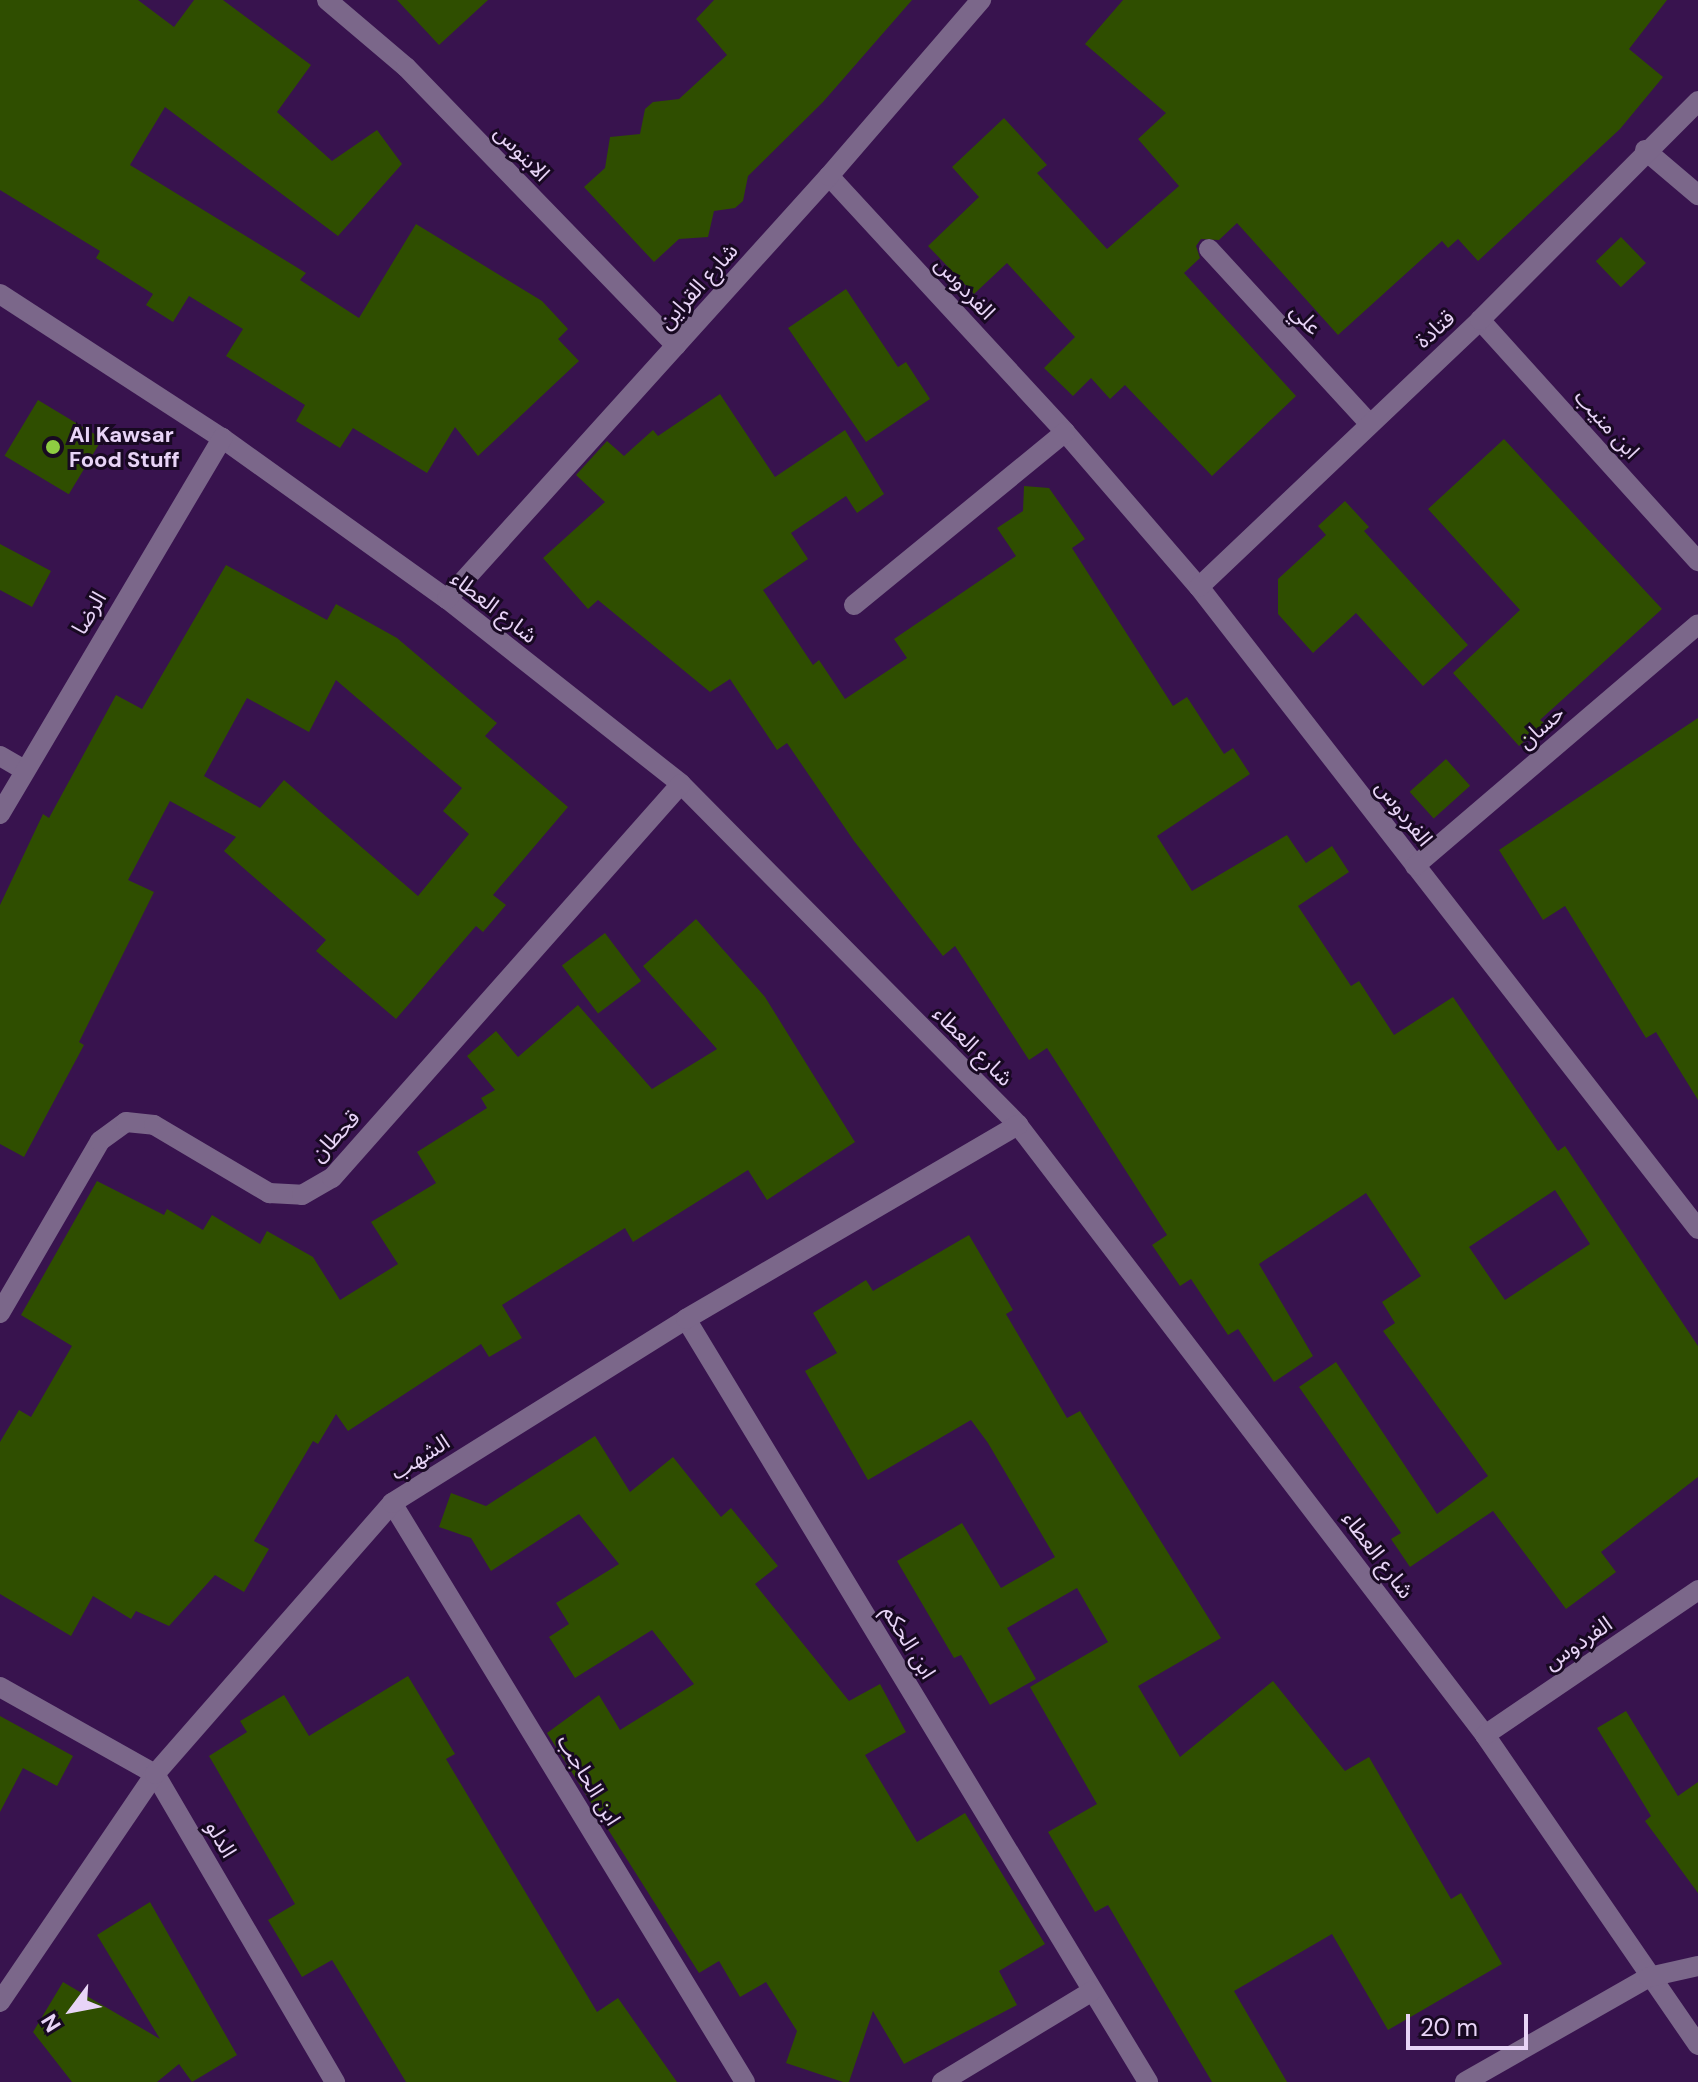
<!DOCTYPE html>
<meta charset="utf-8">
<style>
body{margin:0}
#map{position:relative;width:1698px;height:2082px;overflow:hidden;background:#38134e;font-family:"DM Sans","Noto Sans Arabic",sans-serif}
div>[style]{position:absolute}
.building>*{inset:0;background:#2f4e00;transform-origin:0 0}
.minor>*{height:20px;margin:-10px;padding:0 10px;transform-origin:10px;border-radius:10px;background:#7b678a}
.dots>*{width:22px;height:22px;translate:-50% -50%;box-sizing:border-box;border:4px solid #180922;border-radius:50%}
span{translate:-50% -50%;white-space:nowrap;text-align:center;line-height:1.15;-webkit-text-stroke:6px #180922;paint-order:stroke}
.street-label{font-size:22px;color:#e8d4f7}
.poi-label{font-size:22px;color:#e8d4f7;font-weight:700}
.left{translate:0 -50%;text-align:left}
.north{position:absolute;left:32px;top:1970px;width:80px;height:80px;-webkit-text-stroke:6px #180922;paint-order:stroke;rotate:238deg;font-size:22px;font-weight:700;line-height:32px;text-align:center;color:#e8d4f7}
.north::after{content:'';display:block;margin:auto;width:28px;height:36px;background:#e8d4f7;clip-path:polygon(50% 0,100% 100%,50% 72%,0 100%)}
.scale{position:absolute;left:1406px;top:2014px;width:122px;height:36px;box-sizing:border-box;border:4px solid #e8d4f7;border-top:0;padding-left:10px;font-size:24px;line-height:28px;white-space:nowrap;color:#e8d4f7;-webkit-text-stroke:6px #180922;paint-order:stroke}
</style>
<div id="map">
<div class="building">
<div style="clip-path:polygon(0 0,138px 0,174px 27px,194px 0,223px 0,311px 65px,277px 112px,332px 161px,377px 130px,402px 164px,338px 236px,165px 107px,130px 165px,306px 273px,300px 280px,359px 318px,416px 224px,542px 301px,568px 329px,558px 339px,579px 361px,478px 456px,455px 427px,427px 473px,353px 428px,340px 448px,296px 421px,305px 405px,226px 356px,243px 329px,189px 296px,173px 322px,146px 305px,153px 294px,96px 258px,100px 251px,0 190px)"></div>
<div style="clip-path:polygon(397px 0,488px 0,439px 45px)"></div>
<div style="clip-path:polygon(714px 0,912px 0,823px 102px,748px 176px,743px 201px,735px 208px,714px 211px,708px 237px,679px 239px,654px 262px,584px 187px,605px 168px,610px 137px,640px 134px,645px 109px,653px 102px,679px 99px,727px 55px,696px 19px)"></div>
<div style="clip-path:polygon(1123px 0,1667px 0,1629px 49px,1663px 77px,1620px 129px,1478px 261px,1458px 239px,1448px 248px,1442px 241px,1338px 335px,1237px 223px,1219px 240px,1201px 239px,1196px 246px,1200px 258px,1184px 273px,1296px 396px,1212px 476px,1125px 385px,1110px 399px,1091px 378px,1073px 396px,1044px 368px,1075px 337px,1007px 263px,974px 294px,928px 246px,979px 197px,952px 167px,1004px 118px,1047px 165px,1037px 173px,1107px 249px,1179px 186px,1138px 139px,1166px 113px,1085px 44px)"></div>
<div style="left:1621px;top:237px;width:36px;height:35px;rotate:46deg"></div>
<div style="clip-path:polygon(846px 289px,898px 367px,906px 362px,930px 399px,866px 442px,788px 328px)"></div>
<div style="clip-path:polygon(evenodd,720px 394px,775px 477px,845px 430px,884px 494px,857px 513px,846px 496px,791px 533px,808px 559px,763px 590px,813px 665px,819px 660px,845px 699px,907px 658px,894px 639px,1016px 556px,997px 528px,1023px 511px,1024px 486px,1049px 488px,1085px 539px,1072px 548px,1173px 706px,1187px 697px,1224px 754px,1233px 748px,1250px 774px,1157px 836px,1192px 891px,1287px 835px,1306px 863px,1332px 846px,1349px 872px,1298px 906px,1351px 986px,1359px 981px,1394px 1035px,1453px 997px,1558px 1151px,1565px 1146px,1698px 1346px,1698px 1477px,1601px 1552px,1616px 1572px,1566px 1609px,1493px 1511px,1410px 1567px,1391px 1539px,1401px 1533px,1299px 1387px,1336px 1362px,1437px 1514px,1488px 1476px,1383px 1331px,1395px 1323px,1382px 1302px,1421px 1276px,1366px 1193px,1259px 1264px,1313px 1356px,1274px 1382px,1238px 1329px,1228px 1335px,1191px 1279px,1180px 1286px,1152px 1245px,1167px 1235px,1047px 1048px,1029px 1060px,955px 946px,943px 956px,854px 841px,787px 743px,777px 750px,730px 679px,710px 692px,598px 600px,588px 609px,543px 558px,605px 502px,576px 475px,607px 441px,624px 456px,653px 430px,658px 436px,720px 394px,1555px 1190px,1590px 1244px,1505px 1300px,1469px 1247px,1555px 1190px)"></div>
<div style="left:38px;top:400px;width:75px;height:65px;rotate:31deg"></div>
<div style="clip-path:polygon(1504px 439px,1662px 609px,1540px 720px,1544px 723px,1519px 746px,1453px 673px,1520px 610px,1428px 509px)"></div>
<div style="clip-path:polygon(1345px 501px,1369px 527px,1364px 531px,1468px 645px,1423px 686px,1356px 613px,1313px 653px,1278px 614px,1278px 579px,1326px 535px,1318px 526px)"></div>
<div style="clip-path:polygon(0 544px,51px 571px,32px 607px,0 590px)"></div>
<div style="clip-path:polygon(evenodd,226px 565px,327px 620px,336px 604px,397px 638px,497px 723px,485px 736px,568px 807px,493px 895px,506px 905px,483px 932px,476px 926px,396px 1019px,316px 951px,326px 940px,224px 851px,236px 837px,170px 801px,128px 880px,154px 892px,79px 1042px,84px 1045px,24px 1157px,0 1144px,0 905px,43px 814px,49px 818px,116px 695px,142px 709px,226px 565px,336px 680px,462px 788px,443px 811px,469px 834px,418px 896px,284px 780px,260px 808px,204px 776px,247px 698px,309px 732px,336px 680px)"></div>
<div style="clip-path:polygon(1698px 718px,1698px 1100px,1656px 1032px,1646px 1038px,1565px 906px,1543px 920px,1499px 850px)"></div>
<div style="left:1446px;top:759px;width:36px;height:49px;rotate:48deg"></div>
<div style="clip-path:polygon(696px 919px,765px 997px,855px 1142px,767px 1200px,748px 1170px,633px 1242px,625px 1228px,502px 1305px,522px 1338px,489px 1357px,481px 1344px,348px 1431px,336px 1414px,318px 1444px,313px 1441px,254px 1541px,269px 1549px,244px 1592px,215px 1575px,169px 1626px,136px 1611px,131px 1619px,93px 1596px,71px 1636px,0 1594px,0 1442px,19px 1410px,31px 1417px,72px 1346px,21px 1315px,97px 1181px,164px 1215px,167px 1209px,203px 1230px,212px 1215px,260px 1244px,267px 1231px,313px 1257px,340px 1300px,398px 1264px,371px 1222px,436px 1183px,417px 1152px,487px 1108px,481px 1098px,495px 1090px,467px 1056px,496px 1031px,518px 1057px,578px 1005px,652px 1089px,717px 1049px,643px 966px)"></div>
<div style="left:605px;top:933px;width:60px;height:54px;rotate:53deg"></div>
<div style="clip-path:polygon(969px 1235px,1013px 1310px,1006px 1314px,1067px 1418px,1080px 1411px,1221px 1638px,1138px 1686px,1180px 1757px,1273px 1681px,1345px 1771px,1369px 1757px,1451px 1899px,1461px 1893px,1502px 1964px,1388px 2030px,1332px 1934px,1234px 1991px,1287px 2082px,1212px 2082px,1108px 1905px,1095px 1912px,1048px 1832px,1097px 1804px,1030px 1687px,1108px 1642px,1077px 1588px,1007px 1628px,1036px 1679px,990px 1705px,961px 1655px,954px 1658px,897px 1561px,962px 1523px,1001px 1588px,1055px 1557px,988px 1443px,971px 1420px,868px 1480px,805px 1371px,837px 1353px,813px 1313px,866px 1280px,873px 1291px)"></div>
<div style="clip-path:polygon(595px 1436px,630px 1492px,673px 1457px,721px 1517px,731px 1508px,778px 1566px,755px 1584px,849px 1701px,880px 1684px,906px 1732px,865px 1755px,917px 1842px,965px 1813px,1045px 1944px,999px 1971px,1017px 2005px,904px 2064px,873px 2011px,849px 2082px,843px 2082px,786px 2063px,797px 2031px,766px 1982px,740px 1997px,719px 1961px,699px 1973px,547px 1733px,599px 1695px,620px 1730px,694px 1684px,652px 1630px,575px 1678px,549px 1637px,569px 1624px,556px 1603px,619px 1564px,579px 1514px,491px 1571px,471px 1538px,439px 1527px,451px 1493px,486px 1506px)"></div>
<div style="clip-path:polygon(408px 1676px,455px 1754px,446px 1759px,597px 2012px,618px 1998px,677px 2082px,406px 2082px,332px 1960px,302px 1977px,268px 1920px,295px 1904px,209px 1756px,247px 1732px,240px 1721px,284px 1695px,309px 1736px)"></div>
<div style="clip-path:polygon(1626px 1711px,1678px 1796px,1698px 1782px,1698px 1893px,1645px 1821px,1651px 1816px,1597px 1728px)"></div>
<div style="clip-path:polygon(0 1716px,73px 1756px,57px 1786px,23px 1768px,0 1812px)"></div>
<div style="clip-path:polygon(150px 1902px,237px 2055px,192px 2082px,179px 2064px,157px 2082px,72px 2082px,33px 2032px,63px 1982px,160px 2039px,97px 1935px)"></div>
</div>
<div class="minor">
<div style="left:327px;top:0;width:104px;rotate:40.3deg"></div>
<div style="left:406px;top:67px;width:388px;rotate:45.9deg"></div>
<div style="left:1645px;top:150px;width:70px;rotate:40.3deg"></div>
<div style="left:829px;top:176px;width:348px;rotate:47.3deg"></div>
<div style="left:1065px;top:432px;width:205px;rotate:49.2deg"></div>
<div style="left:1199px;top:587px;width:813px;rotate:52.14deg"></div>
<div style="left:1209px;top:249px;width:235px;rotate:47.4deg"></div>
<div style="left:0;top:294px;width:265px;rotate:33deg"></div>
<div style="left:222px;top:438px;width:277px;rotate:35.6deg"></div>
<div style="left:447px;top:599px;width:298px;rotate:38.3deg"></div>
<div style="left:681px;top:784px;width:479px;rotate:45.3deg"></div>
<div style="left:1018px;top:1125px;width:768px;rotate:52.56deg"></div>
<div style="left:1485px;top:1735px;width:376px;rotate:55.5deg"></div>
<div style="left:1480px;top:320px;width:325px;rotate:47.9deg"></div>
<div style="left:1199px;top:587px;width:388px;rotate:-43.5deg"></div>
<div style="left:1480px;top:320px;width:309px;rotate:-45.1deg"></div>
<div style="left:447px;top:599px;width:570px;rotate:-47.92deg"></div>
<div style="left:829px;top:176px;width:233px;rotate:-49.2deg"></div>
<div style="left:854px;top:605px;width:273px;rotate:-39.3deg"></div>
<div style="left:0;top:756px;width:28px;rotate:30deg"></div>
<div style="left:0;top:814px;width:437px;rotate:-59.4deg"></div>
<div style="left:1415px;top:866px;width:372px;rotate:-40.5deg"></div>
<div style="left:0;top:1313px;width:199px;rotate:-59.8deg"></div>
<div style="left:100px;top:1141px;width:32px;rotate:-36deg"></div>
<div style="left:126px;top:1122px;width:28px;rotate:6deg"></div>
<div style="left:154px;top:1125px;width:134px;rotate:30.6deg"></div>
<div style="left:269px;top:1193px;width:33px;rotate:3deg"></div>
<div style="left:302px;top:1195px;width:34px;rotate:-30deg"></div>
<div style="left:332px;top:1178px;width:526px;rotate:-48.47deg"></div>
<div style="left:686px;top:1319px;width:892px;rotate:58.8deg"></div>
<div style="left:392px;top:1503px;width:678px;rotate:58.63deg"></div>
<div style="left:0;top:1687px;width:178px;rotate:29.3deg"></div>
<div style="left:155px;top:1774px;width:357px;rotate:59.7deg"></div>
<div style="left:1485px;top:1735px;width:258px;rotate:-34.2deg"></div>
<div style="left:0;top:2002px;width:276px;rotate:-55.8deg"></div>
<div style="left:155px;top:1774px;width:360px;rotate:-48.8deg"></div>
<div style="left:392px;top:1503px;width:347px;rotate:-32deg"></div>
<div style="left:686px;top:1319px;width:385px;rotate:-30.3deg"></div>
<div style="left:942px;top:2082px;width:175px;rotate:-31.2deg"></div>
<div style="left:1465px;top:2082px;width:212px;rotate:-29.7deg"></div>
<div style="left:1649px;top:1977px;width:50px;rotate:-12.7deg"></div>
</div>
<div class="dots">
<div style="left:53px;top:447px;background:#8fcd42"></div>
</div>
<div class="street-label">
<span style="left:522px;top:153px;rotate:46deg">الابنوس</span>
<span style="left:698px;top:286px;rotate:-48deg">شارع القراين</span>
<span style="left:965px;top:288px;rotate:47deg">الفردوس</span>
<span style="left:1306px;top:319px;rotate:47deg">علي</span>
<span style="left:1435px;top:329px;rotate:-42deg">قتادة</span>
<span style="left:1607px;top:424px;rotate:48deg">ابن منيب</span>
<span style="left:494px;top:607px;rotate:38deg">شارع العطاء</span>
<span style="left:89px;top:613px;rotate:-59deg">الرضا</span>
<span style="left:1541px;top:727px;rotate:-41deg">حسان</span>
<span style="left:1404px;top:813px;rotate:52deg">الفردوس</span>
<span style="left:973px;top:1046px;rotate:45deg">شارع العطاء</span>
<span style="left:335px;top:1136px;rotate:-47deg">قحطان</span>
<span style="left:420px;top:1457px;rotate:-32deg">الشهب</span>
<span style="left:1378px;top:1555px;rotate:53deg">شارع العطاء</span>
<span style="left:909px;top:1642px;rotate:59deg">ابن الحكم</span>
<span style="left:1578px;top:1643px;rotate:-34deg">الفردوس</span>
<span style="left:589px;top:1780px;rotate:59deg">ابن الحاجب</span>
<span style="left:221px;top:1839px;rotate:60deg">الدلو</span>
</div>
<div class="poi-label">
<span class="left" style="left:69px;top:447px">Al Kawsar<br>Food Stuff</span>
</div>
<div class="north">N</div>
<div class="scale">20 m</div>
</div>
